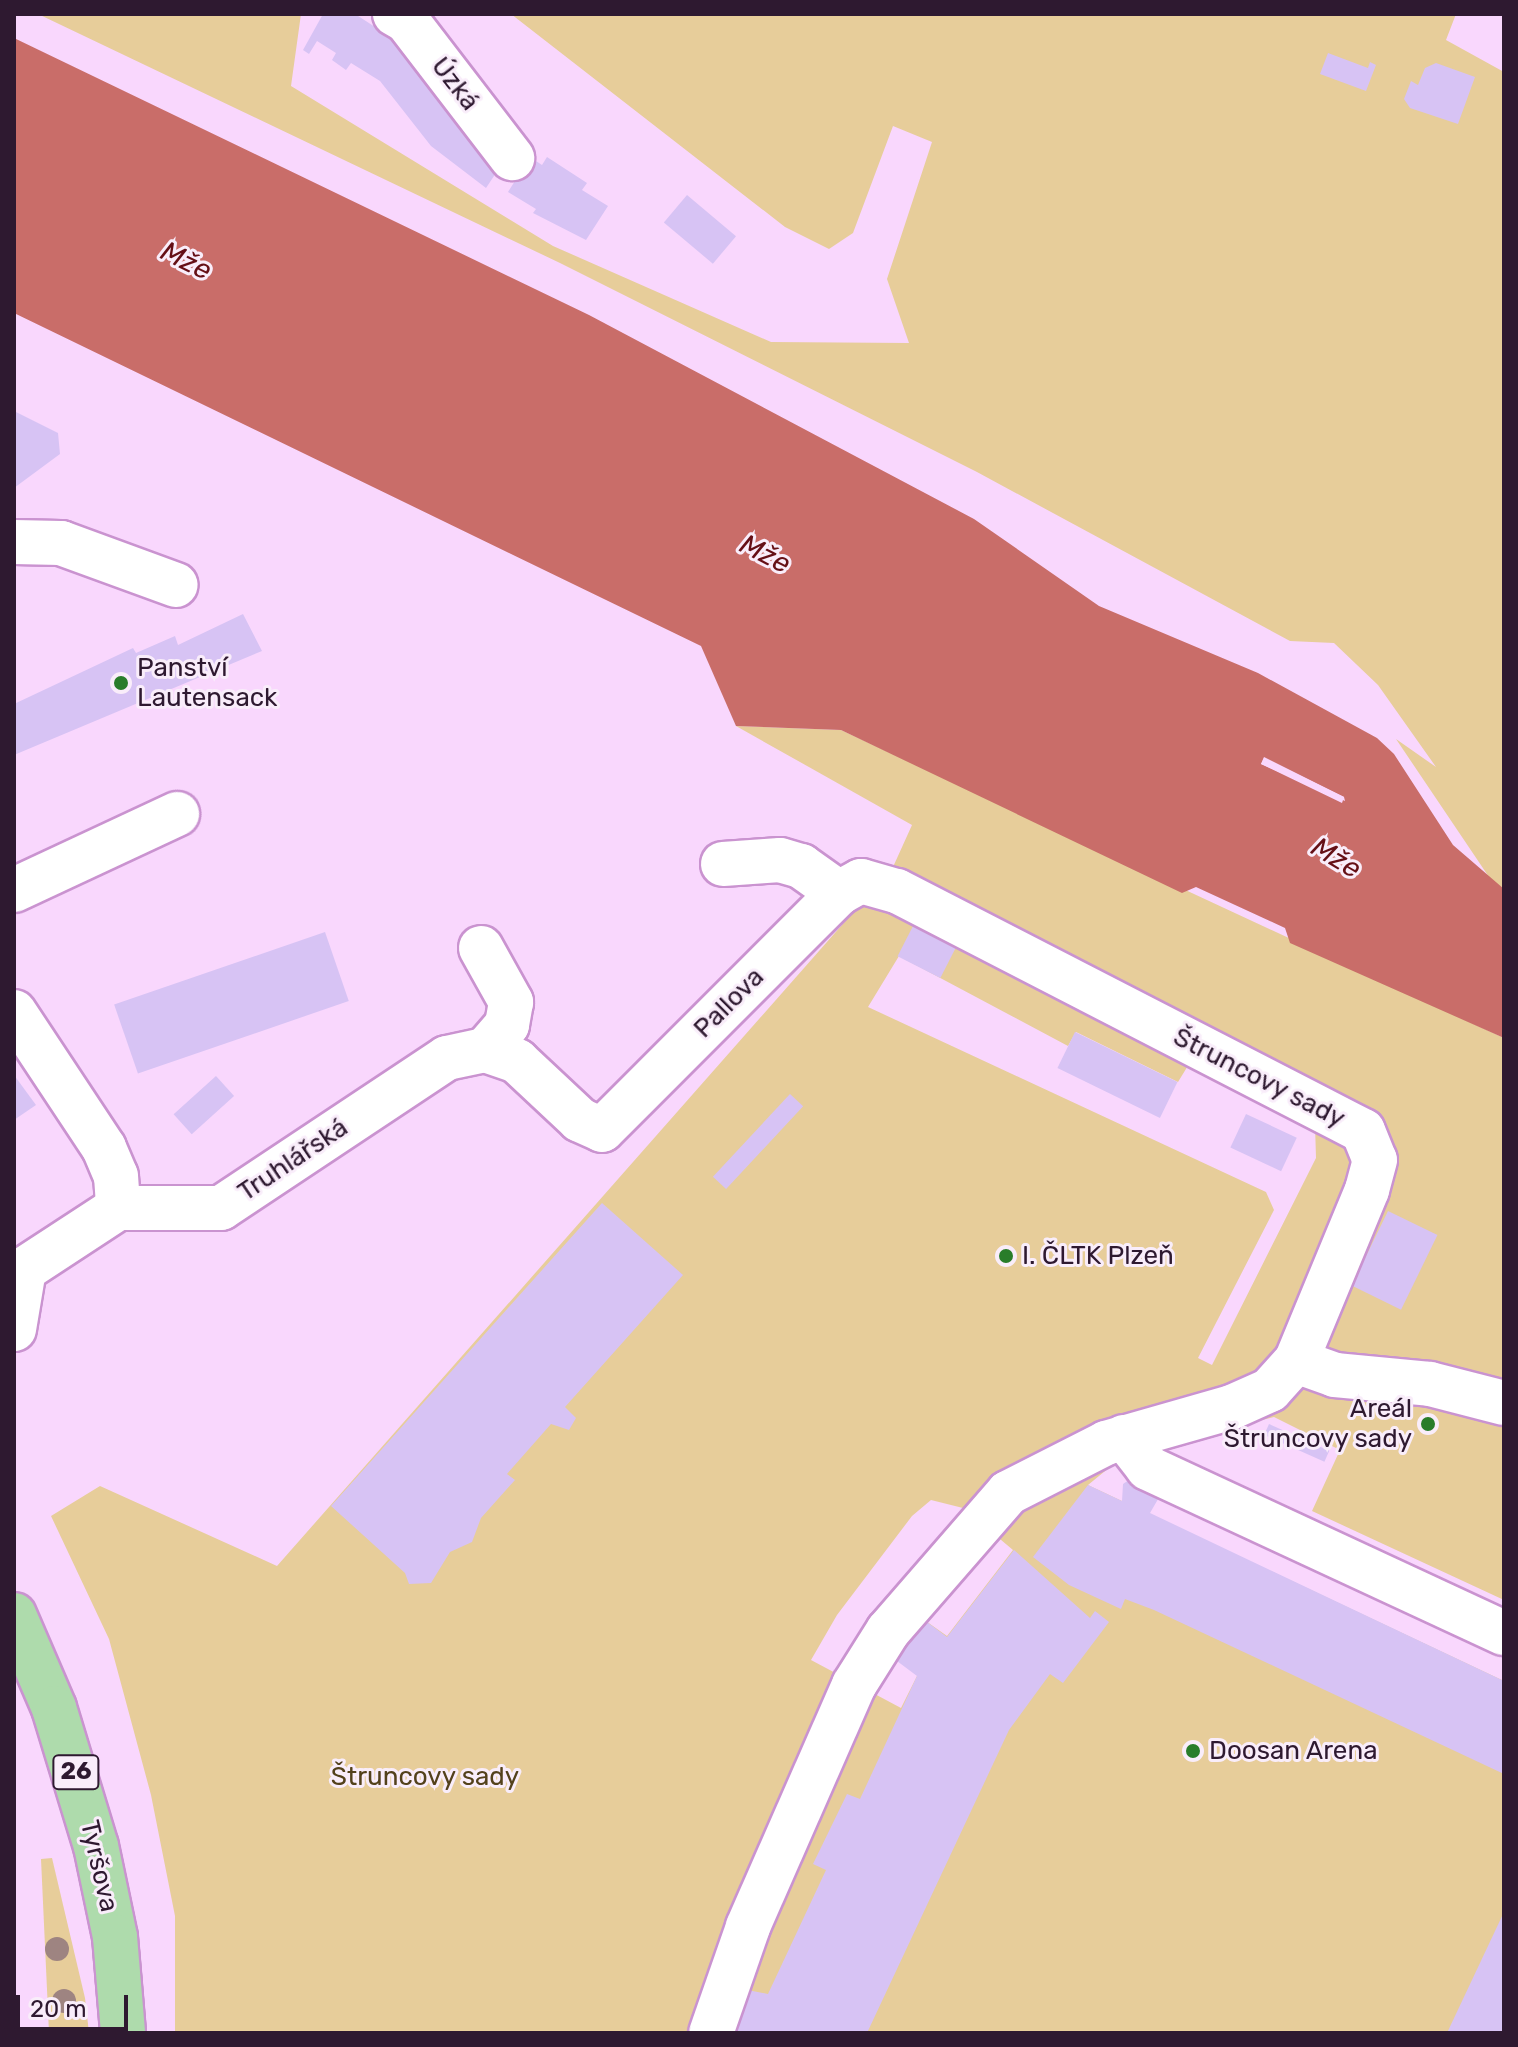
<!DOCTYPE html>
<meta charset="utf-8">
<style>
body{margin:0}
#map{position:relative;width:1518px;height:2047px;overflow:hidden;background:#f9d7fd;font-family:Rubik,sans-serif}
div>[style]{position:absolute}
.green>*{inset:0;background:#e7cd9a}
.water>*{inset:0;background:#c96d69}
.pier>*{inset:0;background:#f9d7fd}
.building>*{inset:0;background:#d7c3f4;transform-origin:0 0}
.roads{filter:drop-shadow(2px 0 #ca93d0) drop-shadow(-2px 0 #ca93d0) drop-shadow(0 2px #ca93d0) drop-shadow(0 -2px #ca93d0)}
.minor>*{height:44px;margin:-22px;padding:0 22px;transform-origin:22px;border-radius:22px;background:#fff}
.major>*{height:44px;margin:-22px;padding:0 22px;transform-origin:22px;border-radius:22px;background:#aedbac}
.trees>*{width:24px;height:24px;margin:-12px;border-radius:50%;background:#9e8481}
.dots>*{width:22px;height:22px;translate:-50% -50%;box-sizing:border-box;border:4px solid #f9edfa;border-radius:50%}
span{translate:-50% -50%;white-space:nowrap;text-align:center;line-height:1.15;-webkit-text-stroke:6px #f9edfa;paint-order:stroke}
.shield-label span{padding:2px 6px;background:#f9edfa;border:2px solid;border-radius:6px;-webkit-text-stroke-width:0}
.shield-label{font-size:24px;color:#2e1930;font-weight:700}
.street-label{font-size:26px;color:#2e1930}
.poi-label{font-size:26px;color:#2e1930}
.left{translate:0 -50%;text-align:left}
.right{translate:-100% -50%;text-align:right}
.park-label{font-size:26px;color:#53411b}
.water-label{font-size:28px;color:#650f16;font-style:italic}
.frame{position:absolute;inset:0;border:16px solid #2e1930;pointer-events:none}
.scale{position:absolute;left:16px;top:1995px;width:112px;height:36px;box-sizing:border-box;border:4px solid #2e1930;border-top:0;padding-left:10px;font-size:24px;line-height:28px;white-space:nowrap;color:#2e1930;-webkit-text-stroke:6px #f9edfa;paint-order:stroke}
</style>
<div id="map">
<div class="green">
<div style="clip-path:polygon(38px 14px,301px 14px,291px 86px,553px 246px,771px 342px,909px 343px,887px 279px,932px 142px,893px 126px,853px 233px,829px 249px,785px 227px,511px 14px,1456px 14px,1446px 40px,1504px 72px,1504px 889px,1493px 883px,1396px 739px,1436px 767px,1378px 685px,1334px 643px,1290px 641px,977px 472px,560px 263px)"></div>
<div style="clip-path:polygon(evenodd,736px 726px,841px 730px,1504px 1038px,1504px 1600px,1312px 1511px,1340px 1450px,1274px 1417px,1159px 1446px,1110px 1467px,1088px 1485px,1504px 1681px,1504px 2033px,175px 2033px,175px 1916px,151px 1795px,109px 1639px,51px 1516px,100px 1486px,277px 1566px,893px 867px,912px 825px,736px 726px,899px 956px,1068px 1046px,1076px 1032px,1178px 1082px,1189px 1064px,1315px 1125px,1316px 1158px,1212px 1365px,1198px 1358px,1274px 1210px,1266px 1192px,868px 1007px,899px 956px,736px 726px,931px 1500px,963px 1508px,1013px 1550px,947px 1636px,923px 1619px,917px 1676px,901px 1708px,811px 1660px,837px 1615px,912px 1516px,931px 1500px)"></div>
<div style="clip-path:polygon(52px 1858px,85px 1998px,89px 2033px,49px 2033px,41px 1859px)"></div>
</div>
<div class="water">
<div style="clip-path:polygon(evenodd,14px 38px,589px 315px,974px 519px,1099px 606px,1258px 673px,1377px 738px,1394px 754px,1453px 845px,1504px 889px,1504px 1038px,1290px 943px,1285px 928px,1196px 887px,1182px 893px,841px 730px,736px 726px,701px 646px,14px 313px,14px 38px,1264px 758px,1344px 797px,1342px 803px,1261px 764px,1264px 758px)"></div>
</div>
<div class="pier">
<div style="clip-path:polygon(1264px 757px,1344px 797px,1345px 801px,1261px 764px)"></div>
</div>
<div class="building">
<div style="clip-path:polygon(323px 14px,355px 14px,406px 47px,502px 164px,486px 188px,431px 146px,380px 81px,351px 63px,346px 70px,332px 60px,336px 53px,317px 41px,309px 54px,303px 50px)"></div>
<div style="clip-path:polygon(1328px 53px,1368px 68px,1370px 62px,1376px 65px,1366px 91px,1320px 74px)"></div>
<div style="clip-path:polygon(1436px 63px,1475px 77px,1458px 124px,1410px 108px,1404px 99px,1411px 81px,1418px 85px,1425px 68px)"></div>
<div style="clip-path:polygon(530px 157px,542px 165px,547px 157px,587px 183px,582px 190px,608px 206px,586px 240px,533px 213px,536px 209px,508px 192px)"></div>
<div style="left:687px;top:195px;width:64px;height:36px;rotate:40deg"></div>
<div style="clip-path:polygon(14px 411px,58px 433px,60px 454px,14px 488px)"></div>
<div style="clip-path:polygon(243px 614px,262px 651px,14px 755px,14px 704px,133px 648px,136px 653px,175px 636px,178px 645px)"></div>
<div style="left:913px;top:926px;width:48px;height:34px;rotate:27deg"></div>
<div style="left:325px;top:932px;width:73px;height:223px;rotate:71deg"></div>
<div style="left:1075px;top:1032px;width:114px;height:40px;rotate:26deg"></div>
<div style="clip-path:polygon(14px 1075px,36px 1105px,14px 1120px)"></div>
<div style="left:216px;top:1076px;width:27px;height:57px;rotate:48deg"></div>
<div style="left:790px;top:1094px;width:18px;height:113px;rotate:43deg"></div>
<div style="left:1246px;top:1114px;width:56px;height:37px;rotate:25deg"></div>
<div style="clip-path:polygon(602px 1203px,683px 1275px,565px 1407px,576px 1418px,569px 1430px,551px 1424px,507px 1474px,515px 1480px,481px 1518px,472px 1542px,450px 1552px,431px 1583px,409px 1584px,405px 1573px,331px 1506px)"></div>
<div style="left:1388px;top:1211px;width:55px;height:83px;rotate:26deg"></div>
<div style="left:1269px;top:1424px;width:66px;height:12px;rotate:24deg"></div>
<div style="clip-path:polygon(1139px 1473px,1161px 1494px,1150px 1513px,1504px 1681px,1504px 1774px,1154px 1610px,1125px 1599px,1121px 1609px,1069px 1585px,1033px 1557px,1088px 1485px,1122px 1501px,1123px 1484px)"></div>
<div style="clip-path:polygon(1014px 1550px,1090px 1618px,1095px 1611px,1109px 1622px,1063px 1683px,1050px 1674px,1009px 1730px,867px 2033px,727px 2033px,737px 1988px,768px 1994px,826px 1870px,813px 1864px,847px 1794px,860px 1799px,917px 1676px,893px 1658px,923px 1619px,947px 1637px)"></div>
<div style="clip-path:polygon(1504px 1912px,1504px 2033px,1447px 2033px)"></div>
</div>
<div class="roads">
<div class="minor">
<div style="left:395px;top:14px;width:14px;rotate:30deg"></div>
<div style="left:407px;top:21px;width:173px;rotate:52.5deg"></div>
<div style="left:14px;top:542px;width:47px;rotate:1.2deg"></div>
<div style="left:61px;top:543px;width:122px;rotate:20.1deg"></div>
<div style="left:723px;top:864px;width:57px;rotate:-4deg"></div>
<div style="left:780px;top:860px;width:22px;rotate:16deg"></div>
<div style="left:801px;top:866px;width:47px;rotate:35.4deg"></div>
<div style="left:14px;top:890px;width:180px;rotate:-25deg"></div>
<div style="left:481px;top:948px;width:62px;rotate:60.9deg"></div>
<div style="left:511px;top:1002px;width:23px;rotate:100deg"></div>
<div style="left:507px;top:1025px;width:33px;rotate:131deg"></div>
<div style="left:14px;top:1012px;width:163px;rotate:56.5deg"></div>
<div style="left:104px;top:1148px;width:30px;rotate:67deg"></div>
<div style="left:116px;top:1176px;width:32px;rotate:86deg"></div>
<div style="left:118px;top:1208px;width:103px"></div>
<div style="left:221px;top:1208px;width:271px;rotate:-33.6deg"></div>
<div style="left:447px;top:1058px;width:39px;rotate:-12deg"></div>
<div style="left:485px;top:1050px;width:34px;rotate:19deg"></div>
<div style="left:517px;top:1061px;width:86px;rotate:43.1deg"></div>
<div style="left:580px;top:1120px;width:24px;rotate:24deg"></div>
<div style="left:602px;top:1130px;width:335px;rotate:-45deg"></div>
<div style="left:839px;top:893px;width:25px;rotate:-29deg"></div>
<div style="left:861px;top:881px;width:37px;rotate:16deg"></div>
<div style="left:897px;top:891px;width:524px;rotate:27.25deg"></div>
<div style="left:1363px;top:1131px;width:31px;rotate:68deg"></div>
<div style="left:1375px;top:1160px;width:31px;rotate:105deg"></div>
<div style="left:1367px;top:1190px;width:185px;rotate:112.5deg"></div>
<div style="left:1296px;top:1361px;width:39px;rotate:132deg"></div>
<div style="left:1270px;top:1390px;width:42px;rotate:155.9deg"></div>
<div style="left:1232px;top:1407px;width:131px;rotate:164.1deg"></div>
<div style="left:1106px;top:1443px;width:110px;rotate:153deg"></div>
<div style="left:1008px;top:1493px;width:183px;rotate:131deg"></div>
<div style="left:888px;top:1631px;width:64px;rotate:122.2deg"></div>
<div style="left:854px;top:1685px;width:264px;rotate:113.7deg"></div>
<div style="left:748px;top:1927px;width:112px;rotate:109.2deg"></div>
<div style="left:14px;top:1276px;width:124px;rotate:-33.2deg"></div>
<div style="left:14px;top:1329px;width:61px;rotate:-80.5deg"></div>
<div style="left:1296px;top:1361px;width:41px;rotate:19.7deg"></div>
<div style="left:1335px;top:1375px;width:95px;rotate:5.4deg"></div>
<div style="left:1430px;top:1384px;width:76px;rotate:14.4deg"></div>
<div style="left:1124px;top:1437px;width:39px;rotate:52deg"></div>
<div style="left:1148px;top:1468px;width:392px;rotate:24.9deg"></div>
</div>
<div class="major">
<div style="left:14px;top:1615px;width:101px;rotate:66.7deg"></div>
<div style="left:54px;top:1708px;width:144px;rotate:73.1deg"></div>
<div style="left:96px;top:1846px;width:93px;rotate:78.2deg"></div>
<div style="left:115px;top:1937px;width:96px;rotate:85.2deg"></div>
</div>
</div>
<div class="trees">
<div style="left:57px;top:1949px"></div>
<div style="left:64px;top:2001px"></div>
</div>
<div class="dots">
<div style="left:121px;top:683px;background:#297d2a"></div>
<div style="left:1006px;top:1256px;background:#297d2a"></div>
<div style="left:1428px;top:1424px;background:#297d2a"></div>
<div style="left:1193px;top:1751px;background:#297d2a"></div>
</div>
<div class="shield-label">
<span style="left:76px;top:1772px">26</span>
</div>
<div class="street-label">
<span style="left:455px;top:84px;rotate:52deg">Úzká</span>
<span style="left:729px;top:1003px;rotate:-45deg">Pallova</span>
<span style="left:1259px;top:1078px;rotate:27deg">Štruncovy sady</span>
<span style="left:293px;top:1160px;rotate:-34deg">Truhlářská</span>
<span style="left:99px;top:1866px;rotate:77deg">Tyršova</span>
</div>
<div class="poi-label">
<span class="left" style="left:137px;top:683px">Panství<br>Lautensack</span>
<span class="left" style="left:1022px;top:1256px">I. ČLTK Plzeň</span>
<span class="right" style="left:1412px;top:1424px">Areál<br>Štruncovy sady</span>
<span class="left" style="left:1209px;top:1751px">Doosan Arena</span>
</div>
<div class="park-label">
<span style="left:425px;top:1777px">Štruncovy sady</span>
</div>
<div class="water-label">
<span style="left:186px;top:261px;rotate:26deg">Mže</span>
<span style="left:765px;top:554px;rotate:27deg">Mže</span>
<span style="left:1336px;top:858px;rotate:31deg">Mže</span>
</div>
<div class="frame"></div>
<div class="scale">20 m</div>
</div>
